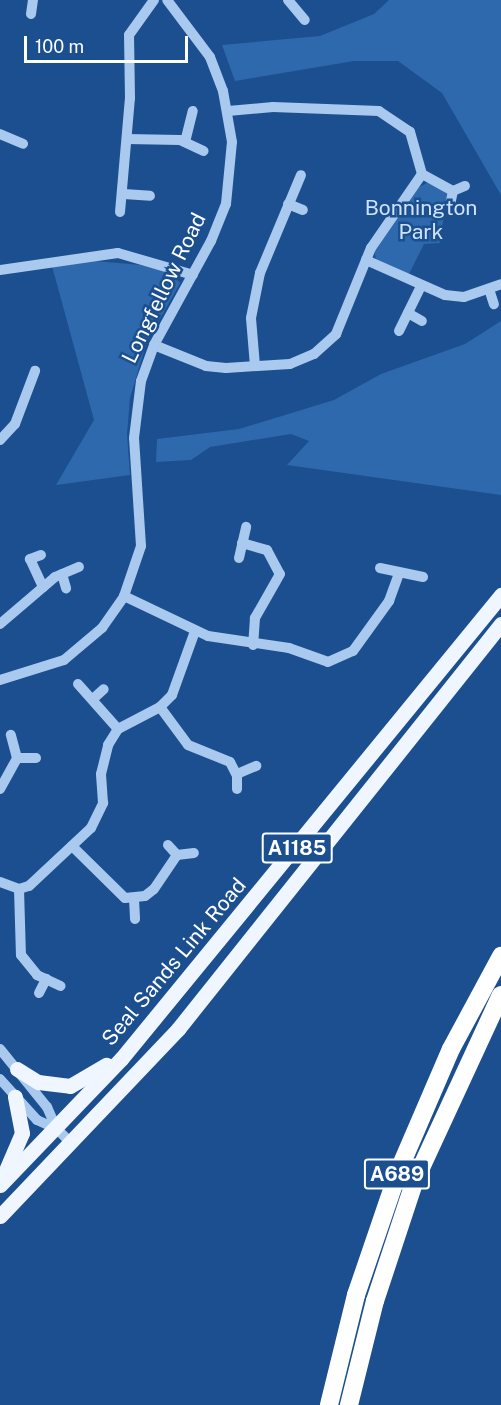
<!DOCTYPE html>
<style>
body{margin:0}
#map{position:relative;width:501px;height:1405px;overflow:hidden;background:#1b4f8f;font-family:"Public Sans",sans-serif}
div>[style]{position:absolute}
.green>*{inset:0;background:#2e69ad}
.minor>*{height:10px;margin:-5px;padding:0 5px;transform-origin:5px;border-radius:5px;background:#a9c9ee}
.major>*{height:15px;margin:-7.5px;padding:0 7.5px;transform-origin:7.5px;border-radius:7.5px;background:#f0f6ff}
.highway>*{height:18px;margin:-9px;padding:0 9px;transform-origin:9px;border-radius:9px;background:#fff}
span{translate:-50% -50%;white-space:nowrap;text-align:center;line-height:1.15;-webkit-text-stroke:5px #1b4f8f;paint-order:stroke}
.shield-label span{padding:2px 4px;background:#1b4f8f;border:2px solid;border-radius:4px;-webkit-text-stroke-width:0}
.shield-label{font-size:20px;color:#fff;font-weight:700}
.park-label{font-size:21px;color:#cfe3fa}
.street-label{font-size:21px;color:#fff}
.scale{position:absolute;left:24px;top:36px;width:164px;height:27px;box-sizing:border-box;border:3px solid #fff;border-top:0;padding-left:8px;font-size:18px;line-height:21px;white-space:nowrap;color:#fff;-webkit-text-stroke:4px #1b4f8f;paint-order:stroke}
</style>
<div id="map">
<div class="green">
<div style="clip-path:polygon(389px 0,501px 0,501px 195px,442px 93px,398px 61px,354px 61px,235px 81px,222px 45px,320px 36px,374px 14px)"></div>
<div style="clip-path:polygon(431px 181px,447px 193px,440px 243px,424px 244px,409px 274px,376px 259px,374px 251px,419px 187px)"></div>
<div style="clip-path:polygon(95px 261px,141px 265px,172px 273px,180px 283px,146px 344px,130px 398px,127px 434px,130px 475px,56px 485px,94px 420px,52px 266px)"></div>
<div style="clip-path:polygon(501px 321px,501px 495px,287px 465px,309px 441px,291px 434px,210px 447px,191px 460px,156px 462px,157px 439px,239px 429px,334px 400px,381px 374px,465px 344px)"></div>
</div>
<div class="minor">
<div style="left:288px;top:0;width:26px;rotate:50deg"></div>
<div style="left:31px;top:14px;width:14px;rotate:-82deg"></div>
<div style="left:0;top:134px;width:25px;rotate:23deg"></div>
<div style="left:127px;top:139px;width:53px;rotate:1.1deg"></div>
<div style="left:180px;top:140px;width:26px;rotate:25deg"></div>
<div style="left:185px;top:142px;width:32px;rotate:-76deg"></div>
<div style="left:422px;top:174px;width:35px;rotate:29deg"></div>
<div style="left:124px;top:194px;width:26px;rotate:4deg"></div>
<div style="left:288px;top:204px;width:16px;rotate:22deg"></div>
<div style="left:450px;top:205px;width:14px;rotate:-78deg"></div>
<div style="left:453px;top:191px;width:13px;rotate:-23deg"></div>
<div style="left:120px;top:212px;width:114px;rotate:-85deg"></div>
<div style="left:130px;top:98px;width:63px;rotate:-90.9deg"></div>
<div style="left:129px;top:35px;width:43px;rotate:-54.5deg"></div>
<div style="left:366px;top:260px;width:86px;rotate:23.9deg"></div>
<div style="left:445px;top:295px;width:19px;rotate:6deg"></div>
<div style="left:464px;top:297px;width:39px;rotate:-19deg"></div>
<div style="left:0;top:270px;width:119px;rotate:-8.2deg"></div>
<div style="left:118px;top:253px;width:78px;rotate:16.3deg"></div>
<div style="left:489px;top:289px;width:16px;rotate:72deg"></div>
<div style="left:408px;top:313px;width:16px;rotate:30deg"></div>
<div style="left:399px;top:331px;width:50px;rotate:-63.9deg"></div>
<div style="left:154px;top:345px;width:56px;rotate:22deg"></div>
<div style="left:206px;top:366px;width:20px;rotate:6deg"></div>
<div style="left:226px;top:368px;width:64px;rotate:-3.6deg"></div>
<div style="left:290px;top:364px;width:26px;rotate:-23deg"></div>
<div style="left:314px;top:354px;width:30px;rotate:-42deg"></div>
<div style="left:336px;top:334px;width:93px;rotate:-67.9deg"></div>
<div style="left:371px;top:248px;width:90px;rotate:-55.4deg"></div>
<div style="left:422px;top:174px;width:44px;rotate:-105.9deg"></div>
<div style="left:410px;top:132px;width:37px;rotate:-146deg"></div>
<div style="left:379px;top:111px;width:106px;rotate:-177.8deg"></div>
<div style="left:273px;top:107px;width:45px;rotate:174.9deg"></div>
<div style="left:255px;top:366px;width:48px;rotate:-94.8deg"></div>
<div style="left:251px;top:318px;width:46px;rotate:-78.7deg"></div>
<div style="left:260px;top:273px;width:106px;rotate:-67.3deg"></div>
<div style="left:0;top:440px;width:22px;rotate:-47deg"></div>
<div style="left:15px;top:424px;width:57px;rotate:-69.3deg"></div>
<div style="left:242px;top:543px;width:26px;rotate:16deg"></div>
<div style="left:267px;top:550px;width:27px;rotate:62deg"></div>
<div style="left:280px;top:574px;width:51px;rotate:119.6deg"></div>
<div style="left:255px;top:618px;width:27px;rotate:94deg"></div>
<div style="left:41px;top:555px;width:12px;rotate:160deg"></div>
<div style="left:30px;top:559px;width:31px;rotate:65deg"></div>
<div style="left:239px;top:558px;width:32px;rotate:-77deg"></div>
<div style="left:380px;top:568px;width:44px;rotate:11.8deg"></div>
<div style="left:62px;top:574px;width:15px;rotate:74deg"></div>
<div style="left:124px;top:596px;width:93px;rotate:25.5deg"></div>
<div style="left:208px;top:636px;width:82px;rotate:8.4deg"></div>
<div style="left:289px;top:648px;width:41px;rotate:19.7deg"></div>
<div style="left:328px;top:662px;width:27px;rotate:-24deg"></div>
<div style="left:353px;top:651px;width:62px;rotate:-54.2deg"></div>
<div style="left:389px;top:601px;width:30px;rotate:-70deg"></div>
<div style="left:0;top:624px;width:72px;rotate:-40.5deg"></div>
<div style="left:55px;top:577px;width:26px;rotate:-23deg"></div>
<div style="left:0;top:680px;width:67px;rotate:-17.4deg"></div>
<div style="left:64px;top:660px;width:50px;rotate:-40.1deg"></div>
<div style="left:102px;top:628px;width:39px;rotate:-55deg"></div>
<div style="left:124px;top:596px;width:53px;rotate:-71.2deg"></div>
<div style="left:141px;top:546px;width:108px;rotate:-93.7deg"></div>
<div style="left:134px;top:438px;width:57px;rotate:-83deg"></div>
<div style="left:141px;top:381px;width:38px;rotate:-70deg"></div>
<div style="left:154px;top:345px;width:119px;rotate:-61.3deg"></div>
<div style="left:211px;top:241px;width:40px;rotate:-68deg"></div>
<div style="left:226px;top:204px;width:62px;rotate:-84.5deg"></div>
<div style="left:232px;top:142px;width:52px;rotate:-100deg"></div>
<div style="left:223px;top:91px;width:36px;rotate:-111deg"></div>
<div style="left:210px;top:57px;width:71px;rotate:-127deg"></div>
<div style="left:78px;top:684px;width:60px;rotate:48.4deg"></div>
<div style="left:94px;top:698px;width:13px;rotate:-42deg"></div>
<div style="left:160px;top:707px;width:47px;rotate:53.6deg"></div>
<div style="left:188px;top:745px;width:45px;rotate:22deg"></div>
<div style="left:230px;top:762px;width:16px;rotate:63deg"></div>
<div style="left:237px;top:776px;width:13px;rotate:90deg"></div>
<div style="left:17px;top:758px;width:19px"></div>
<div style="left:237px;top:774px;width:21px;rotate:-23deg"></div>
<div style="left:0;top:789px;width:35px;rotate:-61deg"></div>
<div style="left:17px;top:758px;width:24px;rotate:-105deg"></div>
<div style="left:168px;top:845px;width:13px;rotate:48deg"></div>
<div style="left:177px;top:855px;width:17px;rotate:-7deg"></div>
<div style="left:72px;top:846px;width:74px;rotate:44.5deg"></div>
<div style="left:125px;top:898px;width:20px;rotate:-6deg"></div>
<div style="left:145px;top:896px;width:11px;rotate:-38deg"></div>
<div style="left:154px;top:889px;width:41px;rotate:-55.9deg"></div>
<div style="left:0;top:882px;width:20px;rotate:20deg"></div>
<div style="left:19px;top:889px;width:10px;rotate:-17deg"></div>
<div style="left:29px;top:886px;width:85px;rotate:-43.1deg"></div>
<div style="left:91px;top:828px;width:28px;rotate:-64deg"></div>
<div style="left:103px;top:803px;width:29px;rotate:-94deg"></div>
<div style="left:101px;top:774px;width:30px;rotate:-76deg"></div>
<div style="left:108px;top:745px;width:19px;rotate:-58deg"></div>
<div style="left:118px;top:729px;width:47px;rotate:-27.6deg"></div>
<div style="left:160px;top:707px;width:17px;rotate:-45deg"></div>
<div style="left:172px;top:695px;width:68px;rotate:-70.2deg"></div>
<div style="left:19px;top:889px;width:66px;rotate:88.3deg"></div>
<div style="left:21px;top:955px;width:26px;rotate:51deg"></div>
<div style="left:37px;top:975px;width:26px;rotate:25deg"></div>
<div style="left:134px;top:899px;width:20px;rotate:87deg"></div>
<div style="left:39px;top:993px;width:16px;rotate:-63deg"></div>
<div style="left:0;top:1049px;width:75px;rotate:51deg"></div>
<div style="left:47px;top:1107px;width:24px;rotate:66deg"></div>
<div style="left:0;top:1079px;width:55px;rotate:47.9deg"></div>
<div style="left:37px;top:1120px;width:22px;rotate:24deg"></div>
<div style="left:57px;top:1129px;width:21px;rotate:45deg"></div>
</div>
<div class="major">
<div style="left:17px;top:1069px;width:25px;rotate:32deg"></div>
<div style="left:38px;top:1082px;width:32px;rotate:7deg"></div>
<div style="left:70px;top:1086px;width:42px;rotate:-30.3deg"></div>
<div style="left:6px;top:1170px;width:40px;rotate:-66.6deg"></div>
<div style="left:22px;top:1133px;width:37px;rotate:-101deg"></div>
<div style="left:0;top:1185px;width:175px;rotate:-46.2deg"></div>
<div style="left:121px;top:1059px;width:600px;rotate:-50.68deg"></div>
<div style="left:0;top:1216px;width:258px;rotate:-46.4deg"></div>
<div style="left:178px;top:1029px;width:518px;rotate:-51.43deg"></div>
</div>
<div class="highway">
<div style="left:329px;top:1405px;width:113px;rotate:-76.2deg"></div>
<div style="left:356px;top:1295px;width:130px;rotate:-71.1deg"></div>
<div style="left:398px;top:1172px;width:134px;rotate:-66.7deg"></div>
<div style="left:451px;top:1049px;width:106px;rotate:-61.7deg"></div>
<div style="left:349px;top:1405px;width:107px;rotate:-76deg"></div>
<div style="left:375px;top:1301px;width:124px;rotate:-71.7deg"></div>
<div style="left:414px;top:1183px;width:207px;rotate:-65.2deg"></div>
</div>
<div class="shield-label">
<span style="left:297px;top:848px">A1185</span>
<span style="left:397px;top:1174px">A689</span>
</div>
<div class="park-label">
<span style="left:421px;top:220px">Bonnington<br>Park</span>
</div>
<div class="street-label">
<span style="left:164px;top:288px;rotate:-64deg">Longfellow Road</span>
<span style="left:174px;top:962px;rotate:-50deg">Seal Sands Link Road</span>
</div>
<div class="scale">100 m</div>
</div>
